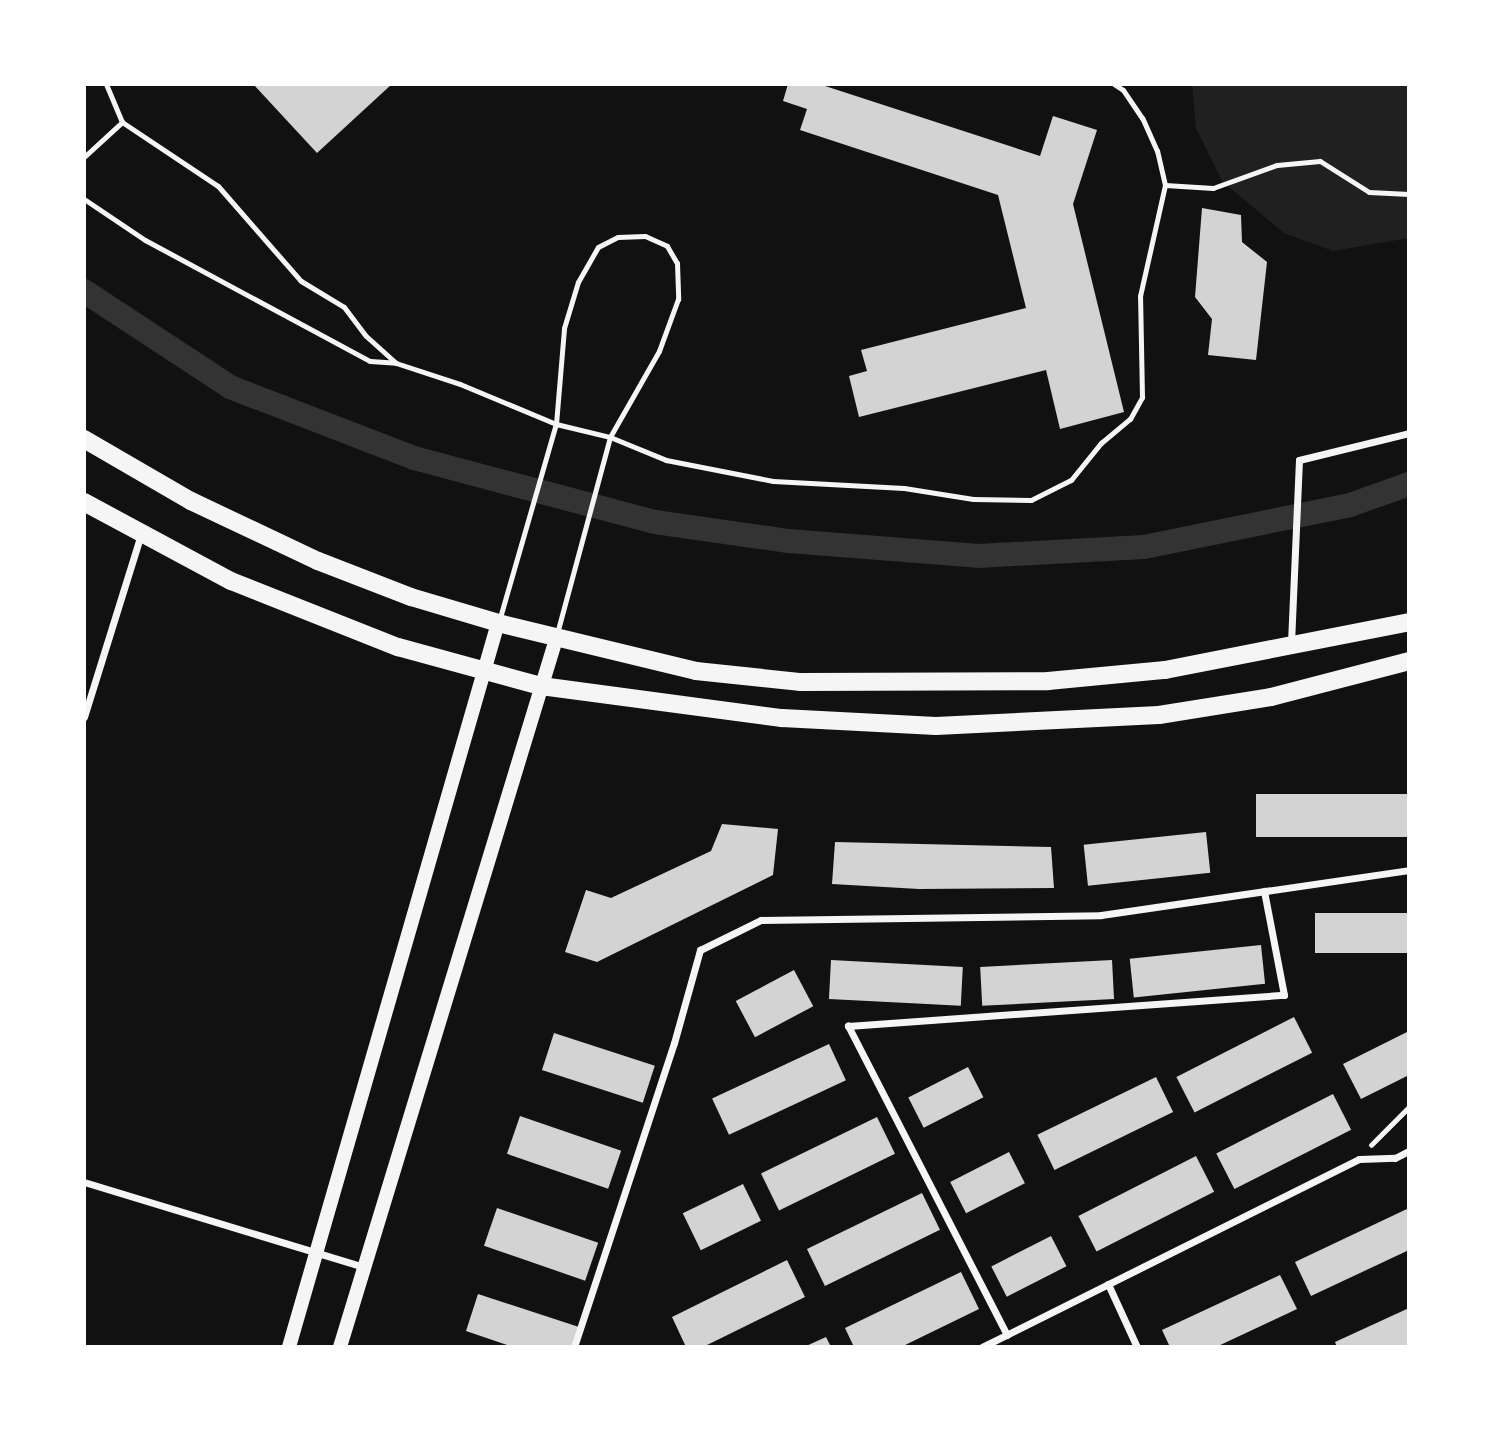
<!DOCTYPE html>
<style>
body{margin:0}
#map{position:relative;width:1493px;height:1431px;overflow:hidden;background:#111;font-family:"Asap Condensed",sans-serif}
div>[style]{position:absolute}
.green>*{inset:0;background:#202020}
.canal>*{height:24px;margin:-12px;padding:0 12px;transform-origin:12px;border-radius:12px;background:#333}
.building>*{inset:0;background:#d3d3d3;transform-origin:0 0}
.path>*{height:4.5px;margin:-2.25px;padding:0 2.25px;transform-origin:2.25px;border-radius:2.25px;background:#f5f5f5}
.service>*{height:5px;margin:-2.5px;padding:0 2.5px;transform-origin:2.5px;border-radius:2.5px;background:#f5f5f5}
.minor>*{height:7px;margin:-3.5px;padding:0 3.5px;transform-origin:3.5px;border-radius:3.5px;background:#f5f5f5}
.secondary>*{height:14px;margin:-7px;padding:0 7px;transform-origin:7px;border-radius:7px;background:#f5f5f5}
.primary>*{height:18px;margin:-9px;padding:0 9px;transform-origin:9px;border-radius:9px;background:#f5f5f5}
span{translate:-50% -50%;white-space:nowrap;text-align:center;line-height:1.15;-webkit-text-stroke:7px #fff;paint-order:stroke}
.frame{position:absolute;inset:0;border:86px solid #fff;pointer-events:none}
</style>
<div id="map">
<div class="green">
<div style="clip-path:polygon(1192px 84px,1409px 84px,1409px 238px,1333px 251px,1284px 233px,1222px 181px,1196px 128px)"></div>
</div>
<div class="canal">
<div style="left:84px;top:291px;width:175px;rotate:33.3deg"></div>
<div style="left:230px;top:387px;width:197px;rotate:21.1deg"></div>
<div style="left:414px;top:458px;width:249px;rotate:14.9deg"></div>
<div style="left:655px;top:522px;width:135px;rotate:8.1deg"></div>
<div style="left:789px;top:541px;width:190px;rotate:4.5deg"></div>
<div style="left:978px;top:556px;width:166px;rotate:-3.1deg"></div>
<div style="left:1144px;top:547px;width:210px;rotate:-11.5deg"></div>
<div style="left:1350px;top:505px;width:63px;rotate:-19.6deg"></div>
</div>
<div class="building">
<div style="clip-path:polygon(253px 84px,392px 84px,317px 153px)"></div>
<div style="clip-path:polygon(788px 84px,819px 84px,1040px 156px,1053px 116px,1097px 130px,1073px 204px,1124px 412px,1060px 429px,1046px 370px,859px 417px,849px 376px,867px 371px,861px 350px,1026px 308px,998px 195px,800px 130px,807px 109px,783px 101px)"></div>
<div style="clip-path:polygon(1202px 208px,1241px 215px,1242px 242px,1267px 262px,1256px 360px,1208px 355px,1212px 319px,1195px 297px)"></div>
<div style="left:1409px;top:794px;width:43px;height:153px;rotate:90deg"></div>
<div style="clip-path:polygon(722px 824px,778px 829px,773px 875px,597px 962px,565px 952px,586px 890px,611px 898px,711px 851px)"></div>
<div style="left:1206px;top:832px;width:41px;height:123px;rotate:84deg"></div>
<div style="clip-path:polygon(835px 842px,1051px 847px,1054px 888px,919px 889px,832px 884px)"></div>
<div style="left:1409px;top:913px;width:40px;height:94px;rotate:90deg"></div>
<div style="left:1261px;top:945px;width:39px;height:132px;rotate:84deg"></div>
<div style="left:831px;top:960px;width:132px;height:39px;rotate:3deg"></div>
<div style="left:1112px;top:960px;width:39px;height:132px;rotate:87deg"></div>
<div style="left:794px;top:970px;width:41px;height:66px;rotate:62deg"></div>
<div style="left:1294px;top:1017px;width:40px;height:132px;rotate:63deg"></div>
<div style="clip-path:polygon(1409px 1031px,1409px 1075px,1361px 1099px,1343px 1064px)"></div>
<div style="left:554px;top:1033px;width:106px;height:39px;rotate:18deg"></div>
<div style="left:829px;top:1044px;width:40px;height:129px;rotate:65deg"></div>
<div style="left:968px;top:1067px;width:34px;height:67px;rotate:63deg"></div>
<div style="left:1156px;top:1077px;width:39px;height:132px;rotate:64deg"></div>
<div style="left:1333px;top:1094px;width:40px;height:131px;rotate:63deg"></div>
<div style="left:520px;top:1116px;width:107px;height:40px;rotate:19deg"></div>
<div style="left:877px;top:1117px;width:41px;height:129px;rotate:64deg"></div>
<div style="left:1009px;top:1152px;width:35px;height:66px;rotate:63deg"></div>
<div style="left:1196px;top:1156px;width:40px;height:132px;rotate:63deg"></div>
<div style="left:743px;top:1184px;width:41px;height:67px;rotate:64deg"></div>
<div style="left:922px;top:1193px;width:41px;height:128px;rotate:64deg"></div>
<div style="left:497px;top:1208px;width:107px;height:40px;rotate:19deg"></div>
<div style="clip-path:polygon(1409px 1208px,1409px 1250px,1311px 1296px,1295px 1262px)"></div>
<div style="left:1051px;top:1236px;width:34px;height:67px;rotate:63deg"></div>
<div style="clip-path:polygon(787px 1260px,805px 1297px,703px 1347px,686px 1347px,672px 1317px)"></div>
<div style="clip-path:polygon(961px 1272px,979px 1309px,901px 1347px,854px 1347px,845px 1328px)"></div>
<div style="clip-path:polygon(1280px 1275px,1297px 1309px,1216px 1347px,1170px 1347px,1162px 1330px)"></div>
<div style="clip-path:polygon(478px 1294px,579px 1327px,572px 1347px,513px 1347px,466px 1331px)"></div>
<div style="clip-path:polygon(1409px 1308px,1409px 1347px,1337px 1347px,1335px 1342px)"></div>
<div style="clip-path:polygon(826px 1337px,831px 1347px,804px 1347px)"></div>
</div>
<div class="path">
<div style="left:1371px;top:1145px;width:54px;rotate:-45deg"></div>
</div>
<div class="service">
<div style="left:106px;top:84px;width:41px;rotate:67.2deg"></div>
<div style="left:122px;top:122px;width:115px;rotate:33.7deg"></div>
<div style="left:218px;top:186px;width:126px;rotate:48.9deg"></div>
<div style="left:301px;top:281px;width:50px;rotate:31.2deg"></div>
<div style="left:344px;top:307px;width:36px;rotate:53deg"></div>
<div style="left:366px;top:336px;width:40px;rotate:42deg"></div>
<div style="left:84px;top:157px;width:52px;rotate:-42.6deg"></div>
<div style="left:1165px;top:185px;width:48px;rotate:3.6deg"></div>
<div style="left:1213px;top:188px;width:68px;rotate:-19.8deg"></div>
<div style="left:1277px;top:165px;width:43px;rotate:-5.3deg"></div>
<div style="left:1320px;top:161px;width:58px;rotate:32.3deg"></div>
<div style="left:1369px;top:192px;width:40px;rotate:2.9deg"></div>
<div style="left:84px;top:199px;width:73px;rotate:33.9deg"></div>
<div style="left:145px;top:240px;width:255px;rotate:28.3deg"></div>
<div style="left:370px;top:361px;width:26px;rotate:4deg"></div>
<div style="left:396px;top:363px;width:67px;rotate:18.2deg"></div>
<div style="left:460px;top:384px;width:104px;rotate:22.6deg"></div>
<div style="left:556px;top:424px;width:56px;rotate:13.5deg"></div>
<div style="left:610px;top:437px;width:61px;rotate:22.3deg"></div>
<div style="left:666px;top:460px;width:109px;rotate:11.1deg"></div>
<div style="left:773px;top:481px;width:131px;rotate:3.1deg"></div>
<div style="left:904px;top:488px;width:70px;rotate:9.1deg"></div>
<div style="left:973px;top:499px;width:58px;rotate:1deg"></div>
<div style="left:1031px;top:500px;width:45px;rotate:-26.6deg"></div>
<div style="left:1071px;top:480px;width:48px;rotate:-51deg"></div>
<div style="left:1101px;top:443px;width:38px;rotate:-40deg"></div>
<div style="left:1130px;top:419px;width:25px;rotate:-61deg"></div>
<div style="left:1142px;top:397px;width:101px;rotate:-91.1deg"></div>
<div style="left:1140px;top:296px;width:114px;rotate:-77.3deg"></div>
<div style="left:1165px;top:185px;width:35px;rotate:-103deg"></div>
<div style="left:1157px;top:151px;width:36px;rotate:-114deg"></div>
<div style="left:1142px;top:118px;width:34px;rotate:-124deg"></div>
<div style="left:1123px;top:90px;width:11px;rotate:-146deg"></div>
<div style="left:499px;top:621px;width:205px;rotate:-73.9deg"></div>
<div style="left:556px;top:424px;width:96px;rotate:-85.2deg"></div>
<div style="left:564px;top:328px;width:48px;rotate:-73.1deg"></div>
<div style="left:578px;top:282px;width:40px;rotate:-60.3deg"></div>
<div style="left:598px;top:247px;width:22px;rotate:-27deg"></div>
<div style="left:618px;top:237px;width:27px;rotate:-2deg"></div>
<div style="left:645px;top:236px;width:24px;rotate:24deg"></div>
<div style="left:667px;top:246px;width:20px;rotate:60deg"></div>
<div style="left:677px;top:263px;width:36px;rotate:88deg"></div>
<div style="left:678px;top:299px;width:55px;rotate:110.1deg"></div>
<div style="left:659px;top:351px;width:99px;rotate:119.7deg"></div>
<div style="left:610px;top:437px;width:203px;rotate:105.1deg"></div>
</div>
<div class="minor">
<div style="left:1291px;top:643px;width:183px;rotate:-87.5deg"></div>
<div style="left:1299px;top:460px;width:113px;rotate:-13.8deg"></div>
<div style="left:84px;top:717px;width:192px;rotate:-72.7deg"></div>
<div style="left:84px;top:1182px;width:293px;rotate:16.9deg"></div>
<div style="left:1108px;top:1284px;width:69px;rotate:65.3deg"></div>
<div style="left:1007px;top:1335px;width:348px;rotate:-117.2deg"></div>
<div style="left:848px;top:1026px;width:437px;rotate:-4.1deg"></div>
<div style="left:1284px;top:995px;width:106px;rotate:-100.9deg"></div>
<div style="left:574px;top:1347px;width:320px;rotate:-71.8deg"></div>
<div style="left:674px;top:1043px;width:97px;rotate:-74.4deg"></div>
<div style="left:700px;top:950px;width:68px;rotate:-26.2deg"></div>
<div style="left:761px;top:920px;width:340px;rotate:-0.8deg"></div>
<div style="left:1101px;top:915px;width:311px;rotate:-8.3deg"></div>
<div style="left:982px;top:1347px;width:421px;rotate:-26.5deg"></div>
<div style="left:1359px;top:1159px;width:36px;rotate:-2deg"></div>
<div style="left:1395px;top:1158px;width:16px;rotate:-27deg"></div>
</div>
<div class="secondary">
<div style="left:289px;top:1347px;width:754px;rotate:-73.9deg"></div>
<div style="left:340px;top:1347px;width:743px;rotate:-73.03deg"></div>
</div>
<div class="primary">
<div style="left:84px;top:439px;width:124px;rotate:30.1deg"></div>
<div style="left:191px;top:501px;width:140px;rotate:25.3deg"></div>
<div style="left:318px;top:561px;width:100px;rotate:21.2deg"></div>
<div style="left:411px;top:597px;width:91px;rotate:16.6deg"></div>
<div style="left:498px;top:623px;width:204px;rotate:13.6deg"></div>
<div style="left:696px;top:671px;width:106px;rotate:6deg"></div>
<div style="left:801px;top:682px;width:247px;rotate:-0.2deg"></div>
<div style="left:1048px;top:681px;width:118px;rotate:-5.4deg"></div>
<div style="left:1165px;top:670px;width:249px;rotate:-11.1deg"></div>
<div style="left:84px;top:502px;width:167px;rotate:28.3deg"></div>
<div style="left:231px;top:581px;width:180px;rotate:21.6deg"></div>
<div style="left:398px;top:647px;width:148px;rotate:15.3deg"></div>
<div style="left:541px;top:686px;width:243px;rotate:7.6deg"></div>
<div style="left:782px;top:718px;width:154px;rotate:3deg"></div>
<div style="left:936px;top:726px;width:223px;rotate:-2.8deg"></div>
<div style="left:1159px;top:715px;width:113px;rotate:-9.1deg"></div>
<div style="left:1271px;top:697px;width:143px;rotate:-14.6deg"></div>
</div>
<div class="frame"></div>
</div>
